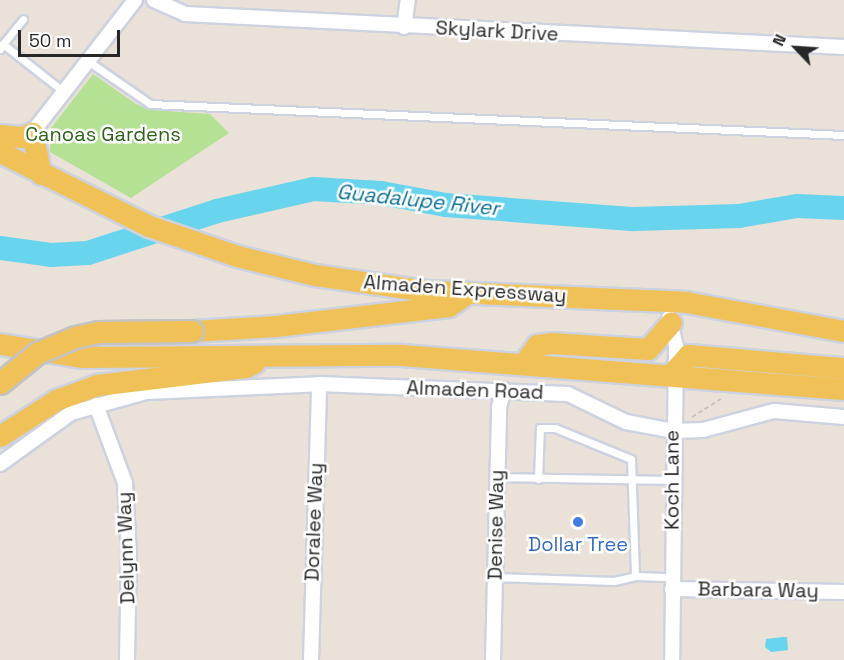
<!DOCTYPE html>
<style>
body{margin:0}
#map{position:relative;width:844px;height:660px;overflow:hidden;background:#eae1d8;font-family:"Space Grotesk",sans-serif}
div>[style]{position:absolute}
.green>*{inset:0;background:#b4e194}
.water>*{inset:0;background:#69d4ed}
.river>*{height:24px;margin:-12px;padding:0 12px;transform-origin:12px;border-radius:12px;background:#69d4ed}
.path>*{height:2px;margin-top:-1px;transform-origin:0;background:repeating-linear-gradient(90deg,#c3c3c3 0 4.5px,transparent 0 7.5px)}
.roads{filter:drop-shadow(2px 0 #cdd2e0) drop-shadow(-2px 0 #cdd2e0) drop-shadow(0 2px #cdd2e0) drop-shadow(0 -2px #cdd2e0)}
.lane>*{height:7px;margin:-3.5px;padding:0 3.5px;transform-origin:3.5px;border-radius:3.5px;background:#fff}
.street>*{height:14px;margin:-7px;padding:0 7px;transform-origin:7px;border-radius:7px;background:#fff}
.primary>*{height:21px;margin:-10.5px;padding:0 10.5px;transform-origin:10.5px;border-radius:10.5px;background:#f0c157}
.bridges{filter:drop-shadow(2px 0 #c3c3c3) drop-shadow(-2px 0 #c3c3c3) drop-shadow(0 2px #c3c3c3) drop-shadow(0 -2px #c3c3c3)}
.primary-bridge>*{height:21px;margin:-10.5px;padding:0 10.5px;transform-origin:10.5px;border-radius:10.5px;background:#f0c157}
.dots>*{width:16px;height:16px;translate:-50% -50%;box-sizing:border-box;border:3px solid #fff;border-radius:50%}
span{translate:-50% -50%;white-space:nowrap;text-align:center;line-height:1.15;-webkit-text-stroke:5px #fff;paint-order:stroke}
.street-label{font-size:20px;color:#272727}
.park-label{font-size:20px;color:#2d6219}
.shop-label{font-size:20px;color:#366cbe}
.water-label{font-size:21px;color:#0d7095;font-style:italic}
.north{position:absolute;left:766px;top:18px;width:60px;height:60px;-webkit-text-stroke:4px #fff;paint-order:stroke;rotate:295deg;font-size:16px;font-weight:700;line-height:24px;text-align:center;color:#272727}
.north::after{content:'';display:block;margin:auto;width:21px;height:27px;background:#272727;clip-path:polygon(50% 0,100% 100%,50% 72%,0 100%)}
.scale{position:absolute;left:18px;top:30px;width:102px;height:27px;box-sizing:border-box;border:3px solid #272727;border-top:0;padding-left:8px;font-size:18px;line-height:21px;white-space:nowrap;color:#272727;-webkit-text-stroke:4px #fff;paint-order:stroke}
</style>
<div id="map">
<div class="green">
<div style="clip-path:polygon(93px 74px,136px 104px,151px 110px,210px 114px,229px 133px,131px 198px,50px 152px,51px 128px)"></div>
</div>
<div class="water">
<div style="clip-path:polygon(783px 637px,787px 637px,788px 650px,771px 652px,765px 647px,766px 639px)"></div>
</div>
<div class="river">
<div style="left:0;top:248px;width:51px;rotate:7.8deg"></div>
<div style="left:51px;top:255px;width:37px;rotate:-3deg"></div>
<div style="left:88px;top:253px;width:136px;rotate:-18deg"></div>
<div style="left:217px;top:211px;width:99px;rotate:-12.8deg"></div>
<div style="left:314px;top:189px;width:67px;rotate:3.4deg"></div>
<div style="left:381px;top:193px;width:66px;rotate:10.5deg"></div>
<div style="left:446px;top:205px;width:189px;rotate:4.3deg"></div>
<div style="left:634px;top:219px;width:105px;rotate:-1.6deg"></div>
<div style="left:739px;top:216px;width:59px;rotate:-9.8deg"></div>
<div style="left:797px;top:206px;width:47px;rotate:2.4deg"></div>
</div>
<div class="path">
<div style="left:692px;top:417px;width:34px;rotate:-32deg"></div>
</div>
<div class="roads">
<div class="lane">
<div style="left:3px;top:44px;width:32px;rotate:-51deg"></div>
<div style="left:0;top:49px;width:6px;rotate:-59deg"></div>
<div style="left:3px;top:44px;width:78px;rotate:38.2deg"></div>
<div style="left:88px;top:61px;width:75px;rotate:34.7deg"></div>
<div style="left:150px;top:104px;width:695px;rotate:2.56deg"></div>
<div style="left:497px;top:477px;width:175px;rotate:1deg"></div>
<div style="left:538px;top:479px;width:51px;rotate:-87.8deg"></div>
<div style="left:540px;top:428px;width:15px"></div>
<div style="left:555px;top:428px;width:82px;rotate:22.2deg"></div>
<div style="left:631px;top:459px;width:117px;rotate:88deg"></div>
<div style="left:635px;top:576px;width:37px;rotate:2deg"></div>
<div style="left:495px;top:577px;width:119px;rotate:1.9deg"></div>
<div style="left:614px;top:581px;width:22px;rotate:-13deg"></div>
</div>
<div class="street">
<div style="left:154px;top:0;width:34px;rotate:24deg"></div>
<div style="left:185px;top:14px;width:660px;rotate:2.87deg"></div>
<div style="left:404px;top:27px;width:27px;rotate:-82deg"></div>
<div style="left:32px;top:133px;width:168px;rotate:-52.2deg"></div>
<div style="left:669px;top:318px;width:29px;rotate:76deg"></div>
<div style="left:676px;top:346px;width:314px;rotate:90.7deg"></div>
<div style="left:96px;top:405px;width:83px;rotate:69.6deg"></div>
<div style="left:125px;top:483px;width:71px;rotate:86.8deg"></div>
<div style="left:129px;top:554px;width:106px;rotate:91.1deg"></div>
<div style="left:0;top:464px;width:87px;rotate:-35.7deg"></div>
<div style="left:71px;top:413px;width:78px;rotate:-15.6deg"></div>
<div style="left:146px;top:392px;width:173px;rotate:-2.6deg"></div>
<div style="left:319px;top:384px;width:249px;rotate:2.3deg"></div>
<div style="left:568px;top:394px;width:64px;rotate:25.8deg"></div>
<div style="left:626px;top:422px;width:48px;rotate:10.8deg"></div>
<div style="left:673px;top:431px;width:30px;rotate:-2deg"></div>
<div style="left:703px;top:430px;width:73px;rotate:-15deg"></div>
<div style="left:774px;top:411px;width:70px;rotate:4.9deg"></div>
<div style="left:672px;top:589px;width:172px;rotate:1deg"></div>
<div style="left:311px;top:660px;width:276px;rotate:-88.3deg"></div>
<div style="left:493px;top:660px;width:253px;rotate:-88.6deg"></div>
<div style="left:499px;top:407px;width:18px;rotate:-74deg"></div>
</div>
<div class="primary">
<div style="left:0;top:135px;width:22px;rotate:5deg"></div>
<div style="left:22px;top:137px;width:11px;rotate:-22deg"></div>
<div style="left:32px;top:133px;width:42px;rotate:77.6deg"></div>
<div style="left:0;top:152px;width:166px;rotate:26.4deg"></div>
<div style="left:149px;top:226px;width:93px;rotate:18.8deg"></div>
<div style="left:237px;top:256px;width:80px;rotate:13.7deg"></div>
<div style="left:315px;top:275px;width:114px;rotate:8.1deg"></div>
<div style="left:428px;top:291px;width:258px;rotate:2.4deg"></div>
<div style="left:686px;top:302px;width:161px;rotate:10.4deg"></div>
<div style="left:192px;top:331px;width:84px;rotate:-3.4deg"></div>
<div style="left:276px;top:326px;width:174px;rotate:-6.6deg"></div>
<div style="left:449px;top:306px;width:21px;rotate:-35deg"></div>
<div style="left:0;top:344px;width:82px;rotate:9.1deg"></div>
<div style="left:81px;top:357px;width:320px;rotate:-0.4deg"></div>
<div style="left:401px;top:355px;width:444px;rotate:4.4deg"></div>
<div style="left:524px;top:363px;width:22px;rotate:-54deg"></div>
<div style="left:537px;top:345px;width:14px;rotate:-8deg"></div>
<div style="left:551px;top:343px;width:97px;rotate:3.5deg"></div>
<div style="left:648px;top:349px;width:35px;rotate:-49deg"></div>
<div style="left:672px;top:373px;width:24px;rotate:-48deg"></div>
<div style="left:688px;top:355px;width:157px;rotate:4.8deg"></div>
<div style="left:0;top:436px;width:67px;rotate:-32.7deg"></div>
<div style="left:56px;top:400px;width:44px;rotate:-20.1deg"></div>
<div style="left:97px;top:385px;width:150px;rotate:-6.9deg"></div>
<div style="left:246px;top:367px;width:9px;rotate:-27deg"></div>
</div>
</div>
<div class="bridges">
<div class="primary-bridge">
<div style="left:0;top:383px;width:48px;rotate:-39deg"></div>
<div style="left:37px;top:353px;width:41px;rotate:-22.8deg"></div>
<div style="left:75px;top:337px;width:24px;rotate:-12deg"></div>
<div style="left:98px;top:332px;width:94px;rotate:-0.6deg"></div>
</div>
</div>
<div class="dots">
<div style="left:578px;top:522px;background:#3f7fe0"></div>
</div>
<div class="street-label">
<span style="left:497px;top:31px;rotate:3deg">Skylark Drive</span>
<span style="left:465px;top:289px;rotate:4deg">Almaden Expressway</span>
<span style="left:475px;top:390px;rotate:2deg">Almaden Road</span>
<span style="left:672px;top:480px;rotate:-90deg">Koch Lane</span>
<span style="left:314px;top:522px;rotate:-88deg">Doralee Way</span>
<span style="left:496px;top:525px;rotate:-89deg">Denise Way</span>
<span style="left:126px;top:548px;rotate:-92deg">Delynn Way</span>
<span style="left:758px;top:590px;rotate:1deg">Barbara Way</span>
</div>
<div class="park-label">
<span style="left:103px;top:134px">Canoas Gardens</span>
</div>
<div class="shop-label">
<span style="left:578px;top:544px">Dollar Tree</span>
</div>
<div class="water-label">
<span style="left:418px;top:200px;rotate:6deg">Guadalupe River</span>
</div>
<div class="north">N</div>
<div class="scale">50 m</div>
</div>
